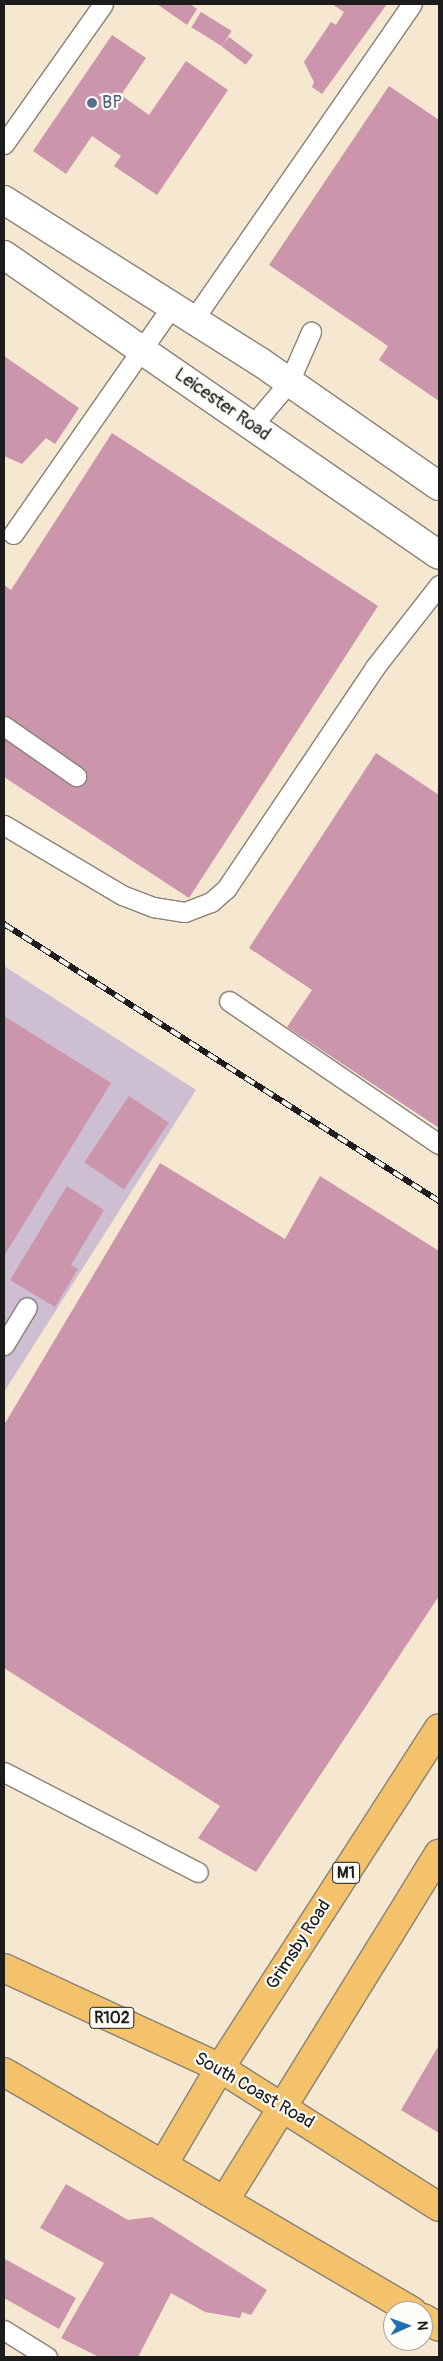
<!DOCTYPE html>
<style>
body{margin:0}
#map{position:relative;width:443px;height:2361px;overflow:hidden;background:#f5e7d0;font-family:Pangolin,sans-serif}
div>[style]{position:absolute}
.industrial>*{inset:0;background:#cdbed2}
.building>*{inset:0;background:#cb95ab;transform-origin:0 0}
.roads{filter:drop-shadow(1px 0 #888276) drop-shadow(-1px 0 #888276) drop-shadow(0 1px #888276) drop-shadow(0 -1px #888276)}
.lane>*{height:19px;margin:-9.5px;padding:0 9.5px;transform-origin:9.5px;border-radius:9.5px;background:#fff}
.street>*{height:28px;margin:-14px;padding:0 14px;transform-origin:14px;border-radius:14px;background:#fff}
.primary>*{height:28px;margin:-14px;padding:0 14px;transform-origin:14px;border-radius:14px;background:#f3c26a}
.highway>*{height:28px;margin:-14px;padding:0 14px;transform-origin:14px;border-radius:14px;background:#f3c26a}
.rail>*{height:5.5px;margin-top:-2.75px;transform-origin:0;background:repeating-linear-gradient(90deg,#fdfcf7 0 11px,#1c1c1c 0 22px);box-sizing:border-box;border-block:1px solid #1c1c1c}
.dots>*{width:14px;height:14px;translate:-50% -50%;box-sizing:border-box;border:2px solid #fdfcf7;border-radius:50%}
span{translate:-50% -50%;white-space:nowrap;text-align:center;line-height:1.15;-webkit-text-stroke:4.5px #fdfcf7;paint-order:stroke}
.shield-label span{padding:1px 4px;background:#fdfcf7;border:1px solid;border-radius:4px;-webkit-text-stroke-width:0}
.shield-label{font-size:16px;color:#1c1c1c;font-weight:700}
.service-label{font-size:18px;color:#4e5e75}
.left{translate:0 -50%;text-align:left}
.street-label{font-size:18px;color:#1c1c1c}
.frame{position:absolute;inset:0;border:5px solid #1c1c1c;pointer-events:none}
.north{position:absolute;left:383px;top:2301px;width:50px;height:50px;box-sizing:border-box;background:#fdfcf7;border:1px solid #a3a29f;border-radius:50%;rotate:88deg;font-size:14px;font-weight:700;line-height:20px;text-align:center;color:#1c1c1c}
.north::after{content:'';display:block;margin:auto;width:18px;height:22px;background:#1f6fb2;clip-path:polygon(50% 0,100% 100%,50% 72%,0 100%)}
</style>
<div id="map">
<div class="industrial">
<div style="clip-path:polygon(4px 966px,196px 1090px,4px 1392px)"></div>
</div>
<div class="building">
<div style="clip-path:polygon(157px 4px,190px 4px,197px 9px,187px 25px)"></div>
<div style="clip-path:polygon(332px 4px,387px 4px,322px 94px,312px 87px,314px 82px,304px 62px,331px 22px,336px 25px,344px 12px)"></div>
<div style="left:201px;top:12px;width:36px;height:18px;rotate:32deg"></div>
<div style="clip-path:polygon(112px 35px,146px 58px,121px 95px,149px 115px,186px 61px,228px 90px,157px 195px,114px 166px,121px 156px,92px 136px,66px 174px,33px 151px)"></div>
<div style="left:229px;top:37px;width:30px;height:12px;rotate:37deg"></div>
<div style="clip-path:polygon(389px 86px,439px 120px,439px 401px,379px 360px,388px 346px,269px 265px)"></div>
<div style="clip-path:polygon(4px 356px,79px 408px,55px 444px,46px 438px,22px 464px,4px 456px)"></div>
<div style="clip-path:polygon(112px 433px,378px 606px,189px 898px,4px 777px,4px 585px,11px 590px)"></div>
<div style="clip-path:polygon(376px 753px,439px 795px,439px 1128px,287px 1027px,312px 990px,249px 948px)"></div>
<div style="clip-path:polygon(4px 1016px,111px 1083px,4px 1256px)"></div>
<div style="left:129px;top:1096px;width:48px;height:80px;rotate:34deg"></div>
<div style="clip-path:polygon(160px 1163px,285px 1239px,320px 1176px,439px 1251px,439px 1596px,256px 1872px,198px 1838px,220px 1806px,4px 1668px,4px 1425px)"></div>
<div style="clip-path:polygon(67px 1186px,104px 1210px,71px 1265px,78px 1269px,55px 1307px,10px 1280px)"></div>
<div style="clip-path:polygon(439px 2045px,439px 2133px,401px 2110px)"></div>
<div style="clip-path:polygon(66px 2184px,128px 2220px,152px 2217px,267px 2290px,251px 2315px,242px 2312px,240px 2318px,205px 2312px,171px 2293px,138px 2357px,99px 2357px,61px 2338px,104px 2263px,40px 2228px)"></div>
<div style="clip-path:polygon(5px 2259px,76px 2298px,59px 2329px,4px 2298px)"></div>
</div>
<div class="roads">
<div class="lane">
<div style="left:4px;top:144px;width:171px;rotate:-54.7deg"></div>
<div style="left:193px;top:320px;width:384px;rotate:-55.3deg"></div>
<div style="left:252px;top:426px;width:57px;rotate:-49.9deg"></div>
<div style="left:289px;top:382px;width:55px;rotate:-66.3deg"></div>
<div style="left:13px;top:534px;width:278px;rotate:-55.1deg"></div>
<div style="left:4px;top:726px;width:88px;rotate:34.8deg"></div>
<div style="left:4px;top:825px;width:137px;rotate:30.7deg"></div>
<div style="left:122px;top:895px;width:33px;rotate:21deg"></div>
<div style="left:153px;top:907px;width:32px;rotate:9deg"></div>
<div style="left:185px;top:912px;width:28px;rotate:-21deg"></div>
<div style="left:211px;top:902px;width:20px;rotate:-41deg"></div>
<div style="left:226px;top:889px;width:267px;rotate:-56.1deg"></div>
<div style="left:375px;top:667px;width:104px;rotate:-52deg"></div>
<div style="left:229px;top:1001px;width:254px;rotate:34.3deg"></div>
<div style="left:4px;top:1345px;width:44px;rotate:-58.8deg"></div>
<div style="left:4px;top:1772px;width:218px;rotate:27.3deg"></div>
<div style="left:4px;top:2330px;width:51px;rotate:32.1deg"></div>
</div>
<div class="street">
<div style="left:4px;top:200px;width:302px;rotate:32.3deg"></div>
<div style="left:259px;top:361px;width:219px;rotate:34.8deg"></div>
<div style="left:4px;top:255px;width:528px;rotate:34.59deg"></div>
</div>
<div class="primary">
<div style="left:4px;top:1968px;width:238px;rotate:24.8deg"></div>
<div style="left:4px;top:2072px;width:184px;rotate:30.3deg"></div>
</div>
<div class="highway">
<div style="left:220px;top:2068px;width:259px;rotate:32.4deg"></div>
<div style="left:225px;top:2200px;width:407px;rotate:-58.3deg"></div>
<div style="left:412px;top:2311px;width:289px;rotate:-149.6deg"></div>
<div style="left:163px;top:2165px;width:113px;rotate:-59.6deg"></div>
<div style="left:220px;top:2068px;width:404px;rotate:-57.2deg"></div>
<div style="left:423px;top:2318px;width:18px;rotate:29deg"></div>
</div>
</div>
<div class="rail">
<div style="left:4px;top:924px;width:516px;rotate:32.49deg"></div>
</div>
<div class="dots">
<div style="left:92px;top:103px;background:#5c6f8a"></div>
</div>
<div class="shield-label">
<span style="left:346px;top:1873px">M1</span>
<span style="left:112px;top:2018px">R102</span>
</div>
<div class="service-label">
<span class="left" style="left:102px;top:103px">BP</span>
</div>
<div class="street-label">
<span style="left:222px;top:405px;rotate:35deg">Leicester Road</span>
<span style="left:299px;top:1945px;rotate:-57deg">Grimsby Road</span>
<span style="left:254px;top:2091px;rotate:30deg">South Coast Road</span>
</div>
<div class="frame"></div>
<div class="north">N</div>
</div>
